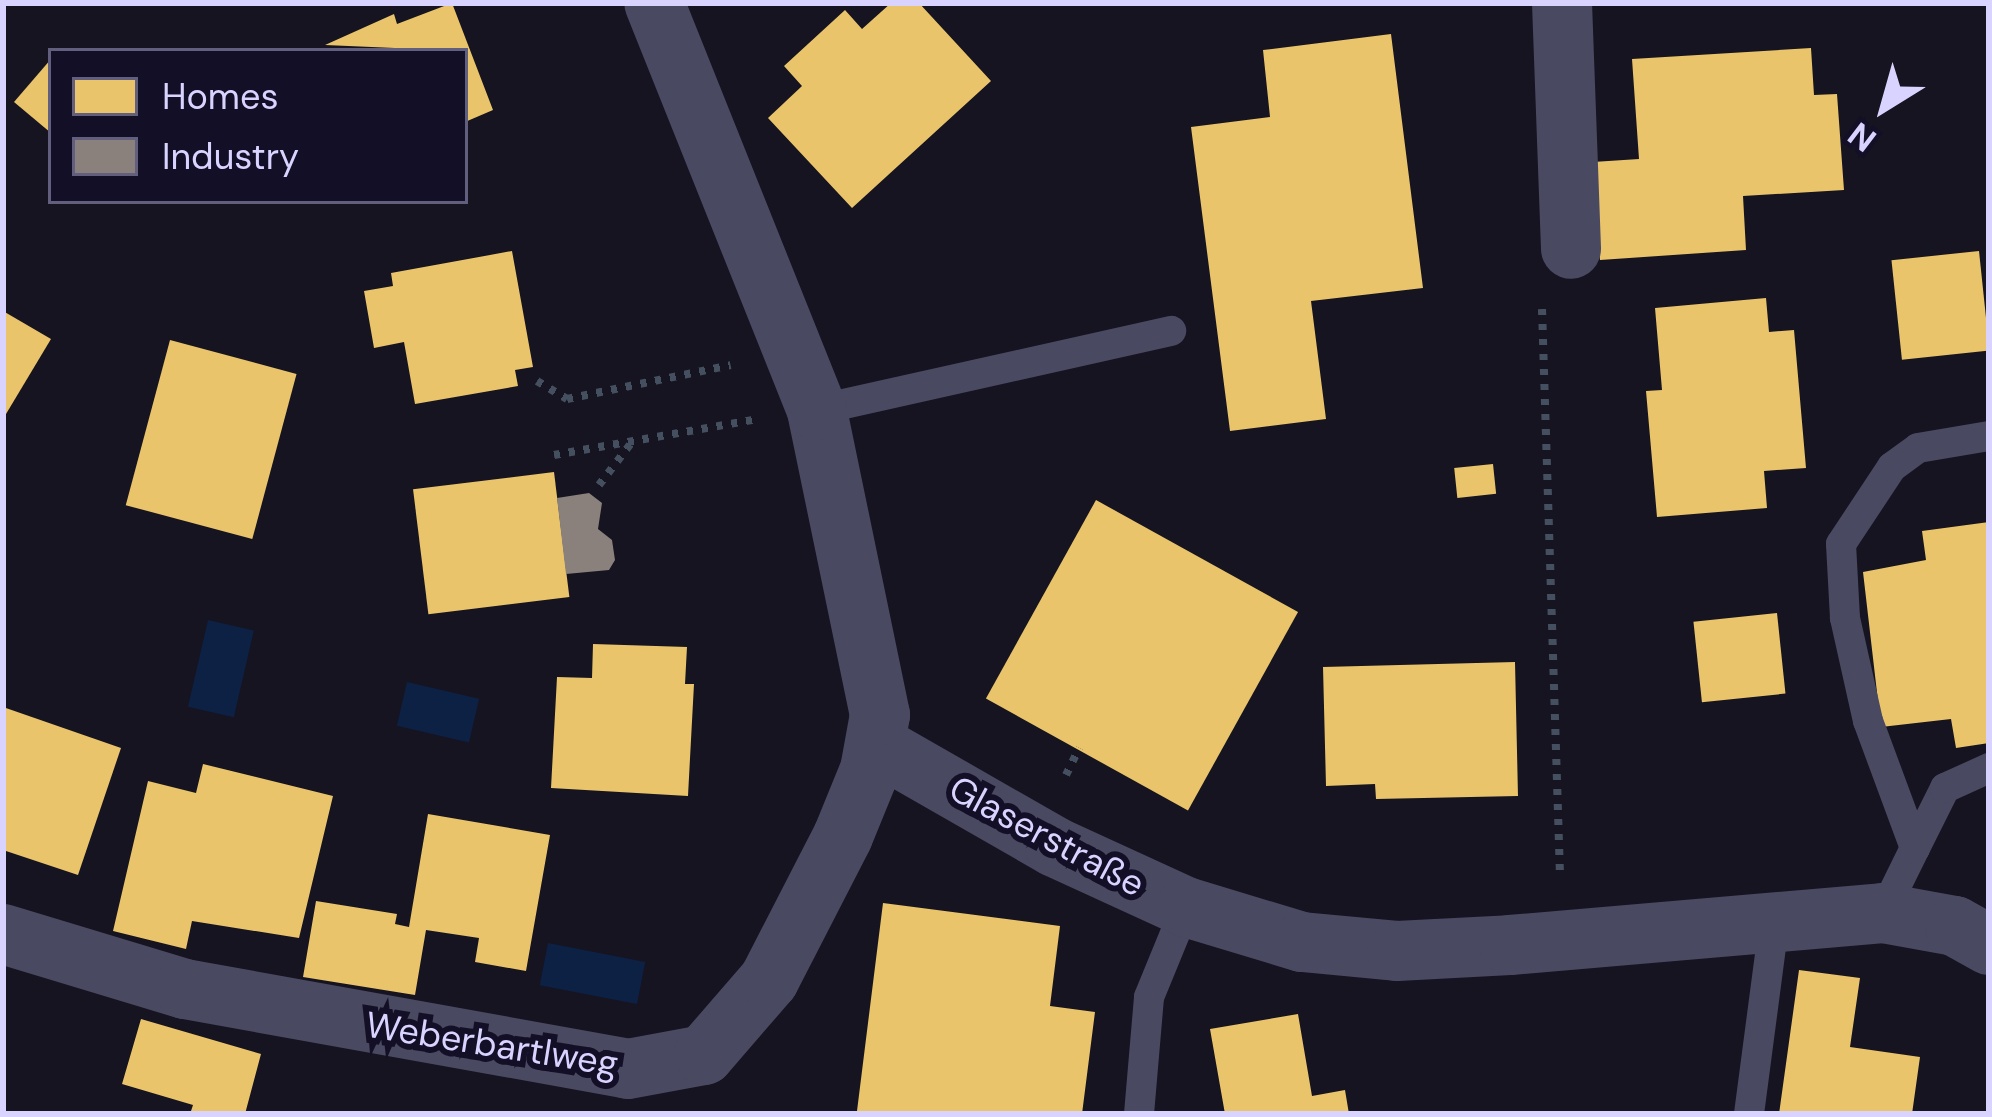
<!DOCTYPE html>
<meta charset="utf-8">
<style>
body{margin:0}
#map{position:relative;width:1992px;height:1117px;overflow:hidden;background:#161421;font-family:"DM Sans",sans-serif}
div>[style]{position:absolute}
.water>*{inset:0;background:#0d2144;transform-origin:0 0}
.homes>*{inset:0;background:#e9c46a;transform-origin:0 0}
.industry>*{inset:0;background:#8a817c}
.path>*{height:8px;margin-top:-4px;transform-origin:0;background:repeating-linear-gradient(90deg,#44505f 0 6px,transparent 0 15px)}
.service>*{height:30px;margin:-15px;padding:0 15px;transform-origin:15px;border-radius:15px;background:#4a4962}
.minor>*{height:60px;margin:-30px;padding:0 30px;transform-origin:30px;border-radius:30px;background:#4a4962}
span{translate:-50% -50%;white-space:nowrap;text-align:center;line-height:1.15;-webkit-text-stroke:12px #130f26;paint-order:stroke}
.street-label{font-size:36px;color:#d9d4ff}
.frame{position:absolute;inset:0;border:6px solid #d9d4ff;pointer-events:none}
.legend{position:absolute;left:48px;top:48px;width:420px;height:156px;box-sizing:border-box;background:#130f26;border:3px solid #625e7d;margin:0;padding:15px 21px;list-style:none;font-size:36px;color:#d9d4ff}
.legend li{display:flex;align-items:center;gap:24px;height:60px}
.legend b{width:60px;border:3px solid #625e7d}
.north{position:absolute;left:1824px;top:48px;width:120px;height:120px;-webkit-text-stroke:9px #130f26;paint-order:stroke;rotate:217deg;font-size:33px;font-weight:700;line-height:48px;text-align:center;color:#d9d4ff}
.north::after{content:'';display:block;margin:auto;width:42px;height:54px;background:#d9d4ff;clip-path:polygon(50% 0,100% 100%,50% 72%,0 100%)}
</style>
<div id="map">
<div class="water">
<div style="left:208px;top:620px;width:47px;height:89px;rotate:13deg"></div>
<div style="left:407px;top:682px;width:74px;height:45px;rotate:13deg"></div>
<div style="left:548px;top:943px;width:99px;height:43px;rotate:11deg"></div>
</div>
<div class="homes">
<div style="clip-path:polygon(452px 3px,493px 110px,465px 122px,465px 51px,325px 45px,394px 14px,397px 24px)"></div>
<div style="clip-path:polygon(891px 3px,919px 3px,991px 81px,852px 208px,768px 118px,802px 86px,784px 66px,845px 10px,862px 29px)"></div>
<div style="clip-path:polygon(1391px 34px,1423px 288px,1311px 301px,1326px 419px,1230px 431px,1191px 127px,1270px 117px,1263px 50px)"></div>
<div style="clip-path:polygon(1811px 48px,1814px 95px,1837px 94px,1844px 190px,1743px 196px,1746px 250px,1600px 260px,1593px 162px,1639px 159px,1632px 59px)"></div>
<div style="clip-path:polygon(51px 59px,51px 133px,14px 102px)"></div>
<div style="clip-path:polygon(512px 251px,533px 367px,515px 370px,518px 386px,415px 404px,404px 342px,374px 348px,364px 291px,393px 286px,391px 273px)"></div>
<div style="left:1979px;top:251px;width:100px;height:88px;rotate:84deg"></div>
<div style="clip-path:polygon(1766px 298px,1769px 332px,1794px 330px,1806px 468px,1764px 471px,1767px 508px,1657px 517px,1646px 391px,1662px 390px,1655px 308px)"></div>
<div style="clip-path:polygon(3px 311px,51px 339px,3px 419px)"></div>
<div style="left:170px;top:340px;width:131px;height:171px;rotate:15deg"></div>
<div style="left:1493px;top:464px;width:30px;height:39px;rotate:84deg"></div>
<div style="left:554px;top:472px;width:126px;height:142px;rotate:83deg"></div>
<div style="left:1096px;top:500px;width:231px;height:227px;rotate:29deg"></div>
<div style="clip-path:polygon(1989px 522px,1989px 743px,1956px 748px,1951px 719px,1881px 727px,1863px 572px,1926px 560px,1922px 531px)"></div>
<div style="left:1777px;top:613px;width:81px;height:84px;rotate:84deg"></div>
<div style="clip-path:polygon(593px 644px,687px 647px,685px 684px,694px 684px,688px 796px,551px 788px,557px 677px,592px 678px)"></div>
<div style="clip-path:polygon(1515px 662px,1518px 796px,1376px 799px,1375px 784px,1326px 786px,1323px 667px)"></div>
<div style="clip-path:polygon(3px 707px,121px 748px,78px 875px,3px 850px)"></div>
<div style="clip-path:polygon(203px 764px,333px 796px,299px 938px,192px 921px,186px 949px,113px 931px,148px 781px,196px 793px)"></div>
<div style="clip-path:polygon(428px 814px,550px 835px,526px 971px,475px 962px,479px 938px,426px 930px,415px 995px,303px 977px,316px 901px,397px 914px,395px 924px,409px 927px)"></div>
<div style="clip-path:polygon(883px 903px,1060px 926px,1050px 1006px,1095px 1012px,1082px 1114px,857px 1111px)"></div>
<div style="clip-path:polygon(1799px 970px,1860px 978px,1850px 1047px,1920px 1057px,1912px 1114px,1779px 1114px)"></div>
<div style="clip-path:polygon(1298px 1014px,1312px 1096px,1345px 1090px,1349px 1114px,1225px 1114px,1210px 1029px)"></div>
<div style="clip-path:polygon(141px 1019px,261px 1054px,245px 1114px,190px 1114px,193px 1105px,122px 1084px)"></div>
</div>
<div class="industry">
<div style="clip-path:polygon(589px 493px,602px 503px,598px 529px,612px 540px,615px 560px,609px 570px,566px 574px,557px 498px)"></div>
</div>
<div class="path">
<div style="left:1542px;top:309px;width:566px;rotate:88.18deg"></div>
<div style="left:537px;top:381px;width:35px;rotate:31deg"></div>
<div style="left:567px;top:399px;width:167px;rotate:-11.7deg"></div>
<div style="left:554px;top:455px;width:202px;rotate:-10deg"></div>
<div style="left:599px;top:485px;width:54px;rotate:-52.5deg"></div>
<div style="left:1066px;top:775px;width:30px;rotate:-64deg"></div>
</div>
<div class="service">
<div style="left:817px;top:410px;width:363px;rotate:-12.6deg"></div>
<div style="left:1915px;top:848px;width:67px;rotate:-63.4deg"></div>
<div style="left:1945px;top:788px;width:48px;rotate:-24.4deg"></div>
<div style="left:1883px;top:913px;width:72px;rotate:-63.8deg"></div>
<div style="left:1915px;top:848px;width:135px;rotate:-110.3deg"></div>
<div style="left:1868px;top:721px;width:106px;rotate:-102.6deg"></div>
<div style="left:1845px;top:618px;width:74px;rotate:-93.1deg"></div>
<div style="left:1841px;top:544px;width:92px;rotate:-56.5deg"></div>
<div style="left:1892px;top:467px;width:32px;rotate:-36deg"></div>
<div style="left:1918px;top:448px;width:72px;rotate:-9.6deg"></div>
<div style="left:1139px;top:1114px;width:117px;rotate:-85.1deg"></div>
<div style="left:1149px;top:997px;width:97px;rotate:-67.7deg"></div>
<div style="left:1749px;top:1114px;width:191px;rotate:-82.5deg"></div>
</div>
<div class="minor">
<div style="left:1562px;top:3px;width:246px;rotate:87.9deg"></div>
<div style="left:877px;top:745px;width:205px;rotate:29.8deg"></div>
<div style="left:1055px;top:847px;width:144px;rotate:24.6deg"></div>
<div style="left:1186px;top:907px;width:121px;rotate:16.8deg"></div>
<div style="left:1302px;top:942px;width:95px;rotate:5.4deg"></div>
<div style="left:1397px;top:951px;width:113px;rotate:-3deg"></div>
<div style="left:1510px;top:945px;width:374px;rotate:-4.9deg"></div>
<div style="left:1883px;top:913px;width:73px;rotate:10.2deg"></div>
<div style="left:1955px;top:926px;width:39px;rotate:29deg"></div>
<div style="left:3px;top:934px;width:190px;rotate:16.8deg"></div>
<div style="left:185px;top:989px;width:450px;rotate:10.2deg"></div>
<div style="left:628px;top:1069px;width:77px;rotate:-10.4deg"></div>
<div style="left:704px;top:1055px;width:99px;rotate:-49.1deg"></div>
<div style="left:769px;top:980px;width:162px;rotate:-62.8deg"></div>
<div style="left:843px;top:836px;width:71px;rotate:-67.8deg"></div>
<div style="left:870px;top:770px;width:56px;rotate:-79.7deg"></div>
<div style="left:880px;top:715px;width:311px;rotate:-101.7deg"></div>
<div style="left:817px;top:410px;width:438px;rotate:-111.8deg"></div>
</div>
<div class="street-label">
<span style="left:1047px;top:836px;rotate:28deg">Glaserstraße</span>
<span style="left:492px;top:1044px;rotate:9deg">Weberbartlweg</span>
</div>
<div class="frame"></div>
<ul class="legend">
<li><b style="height:33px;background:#e9c46a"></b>Homes</li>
<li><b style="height:33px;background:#8a817c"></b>Industry</li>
</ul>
<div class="north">N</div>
</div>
